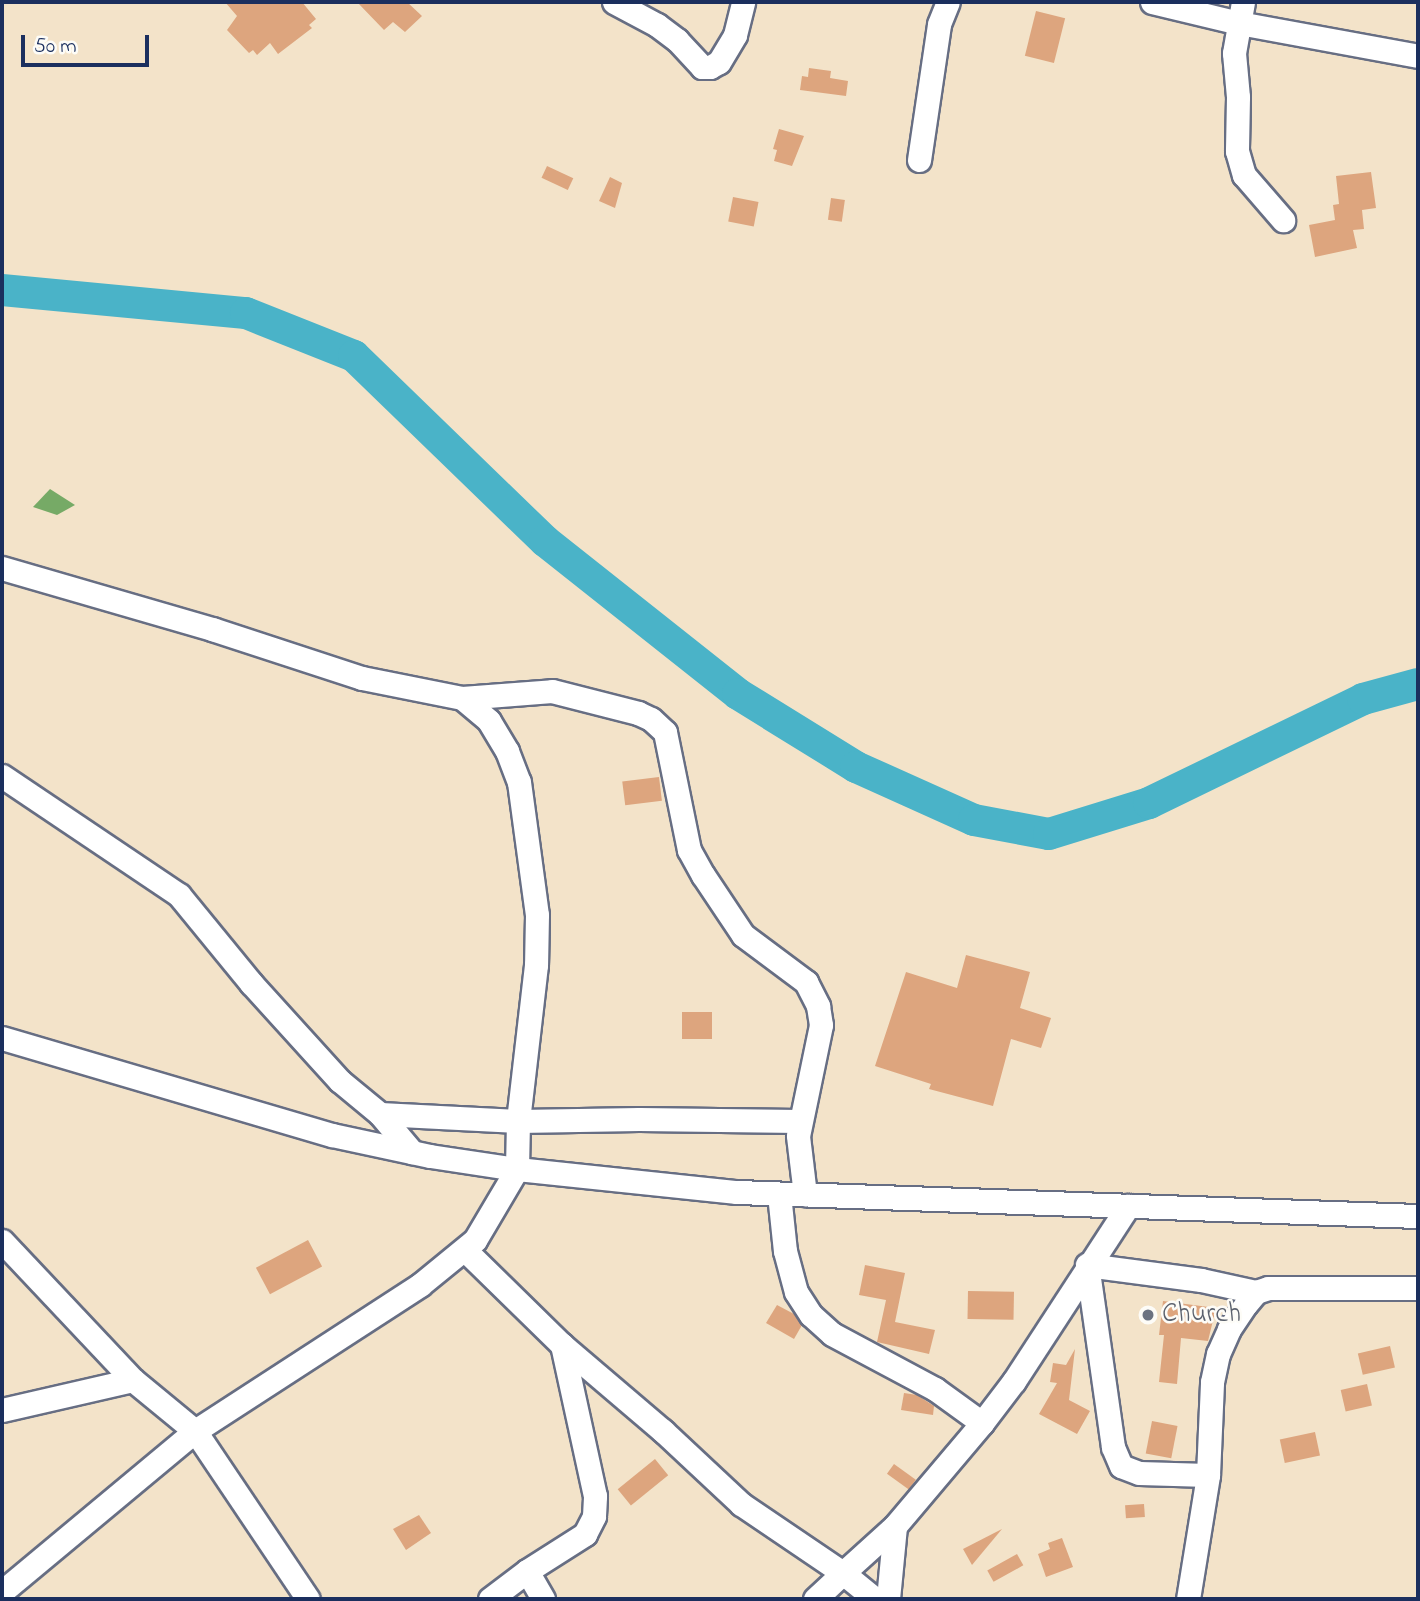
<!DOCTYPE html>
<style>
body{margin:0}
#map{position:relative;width:1420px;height:1601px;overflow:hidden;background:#f3e3c9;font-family:"Indie Flower",sans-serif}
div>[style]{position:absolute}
.forest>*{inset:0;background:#76aa66}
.river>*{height:32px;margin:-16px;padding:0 16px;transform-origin:16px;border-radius:16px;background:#4ab3c8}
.building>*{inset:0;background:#dda57e;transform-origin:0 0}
.roads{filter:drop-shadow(2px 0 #676e83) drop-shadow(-2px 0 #676e83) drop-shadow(0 2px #676e83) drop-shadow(0 -2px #676e83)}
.minor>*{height:23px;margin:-11.5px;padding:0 11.5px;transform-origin:11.5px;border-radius:11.5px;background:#fff}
.dots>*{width:19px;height:19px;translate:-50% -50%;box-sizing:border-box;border:4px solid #fdfcf7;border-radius:50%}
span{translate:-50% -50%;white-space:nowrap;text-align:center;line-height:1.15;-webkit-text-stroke:5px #fdfcf7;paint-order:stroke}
.worship-label{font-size:28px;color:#5b616d}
.left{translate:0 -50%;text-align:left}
.frame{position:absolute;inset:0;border:4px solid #1b2f5e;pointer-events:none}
.scale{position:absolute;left:21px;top:35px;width:128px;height:32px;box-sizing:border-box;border:4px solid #1b2f5e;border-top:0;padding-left:9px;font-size:21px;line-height:24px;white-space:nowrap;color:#1b2f5e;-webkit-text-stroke:5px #fdfcf7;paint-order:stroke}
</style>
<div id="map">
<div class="forest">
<div style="clip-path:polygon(50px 489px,75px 505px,57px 515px,33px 507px)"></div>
</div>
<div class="river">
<div style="left:2px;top:290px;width:245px;rotate:5.4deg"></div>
<div style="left:246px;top:313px;width:116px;rotate:21.7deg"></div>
<div style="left:354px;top:356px;width:266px;rotate:44.1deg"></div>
<div style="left:545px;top:541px;width:246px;rotate:38.4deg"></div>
<div style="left:738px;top:694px;width:139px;rotate:31.7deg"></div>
<div style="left:856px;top:767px;width:129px;rotate:24.2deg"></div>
<div style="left:974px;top:820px;width:76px;rotate:10.6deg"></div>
<div style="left:1049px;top:834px;width:105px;rotate:-17.2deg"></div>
<div style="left:1149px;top:803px;width:238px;rotate:-25.9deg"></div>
<div style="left:1363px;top:699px;width:57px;rotate:-15.3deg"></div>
</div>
<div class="building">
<div style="clip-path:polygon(225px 2px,302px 2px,316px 19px,309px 25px,312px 28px,278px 54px,270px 43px,257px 55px,253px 50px,249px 53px,227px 30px,237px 16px)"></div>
<div style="clip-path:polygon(357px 2px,407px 2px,422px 16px,405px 32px,393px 22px,384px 30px)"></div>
<div style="left:1036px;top:11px;width:30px;height:46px;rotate:14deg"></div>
<div style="clip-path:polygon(809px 68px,831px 71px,830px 78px,848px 81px,846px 96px,800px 90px,802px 76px,808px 77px)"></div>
<div style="clip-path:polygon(779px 129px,804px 136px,792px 166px,774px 161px,777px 150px,773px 149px)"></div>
<div style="left:547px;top:166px;width:29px;height:13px;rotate:25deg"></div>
<div style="clip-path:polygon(1371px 172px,1376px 208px,1362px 210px,1364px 229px,1353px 230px,1357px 248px,1315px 257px,1309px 225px,1335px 220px,1333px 205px,1339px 204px,1336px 176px)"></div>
<div style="clip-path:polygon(610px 177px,622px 183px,615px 208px,599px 201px)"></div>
<div style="left:733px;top:197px;width:26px;height:25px;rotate:11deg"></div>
<div style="left:831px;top:198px;width:14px;height:22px;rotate:8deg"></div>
<div style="left:659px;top:777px;width:24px;height:37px;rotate:83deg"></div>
<div style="clip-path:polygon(966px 955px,1030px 972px,1020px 1008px,1051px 1018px,1041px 1048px,1011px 1039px,993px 1106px,929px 1089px,931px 1084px,875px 1066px,906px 972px,957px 988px)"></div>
<div style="left:682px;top:1012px;width:30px;height:27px"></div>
<div style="left:308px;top:1240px;width:30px;height:59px;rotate:62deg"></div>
<div style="clip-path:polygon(865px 1265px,905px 1273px,895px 1322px,935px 1330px,929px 1354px,877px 1342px,886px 1300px,859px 1295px)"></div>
<div style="left:968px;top:1291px;width:46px;height:28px;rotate:1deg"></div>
<div style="clip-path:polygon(1163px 1301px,1216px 1308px,1208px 1341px,1181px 1338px,1177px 1384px,1159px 1382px,1164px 1335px,1159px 1335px)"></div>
<div style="clip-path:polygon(777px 1305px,794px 1314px,802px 1325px,794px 1339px,766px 1323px)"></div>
<div style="left:1390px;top:1346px;width:22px;height:33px;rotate:77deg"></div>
<div style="clip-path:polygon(1075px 1349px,1069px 1400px,1090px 1411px,1077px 1434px,1039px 1414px,1057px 1383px,1050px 1382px,1053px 1363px,1066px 1365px)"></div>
<div style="left:1367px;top:1384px;width:22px;height:27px;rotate:77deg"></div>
<div style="clip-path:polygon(904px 1393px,917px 1395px,934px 1406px,933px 1415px,901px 1410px)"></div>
<div style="left:1152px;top:1421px;width:26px;height:33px;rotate:11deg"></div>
<div style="left:1315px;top:1432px;width:24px;height:36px;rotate:78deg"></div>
<div style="left:655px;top:1459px;width:21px;height:48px;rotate:51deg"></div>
<div style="left:894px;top:1464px;width:27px;height:12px;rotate:36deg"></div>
<div style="left:1144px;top:1504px;width:13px;height:19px;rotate:86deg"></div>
<div style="clip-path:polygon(419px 1515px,431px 1533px,406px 1550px,393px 1529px)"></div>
<div style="clip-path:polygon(1002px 1529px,972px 1565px,963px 1549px)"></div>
<div style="clip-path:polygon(1062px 1538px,1073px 1567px,1046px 1577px,1038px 1554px,1050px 1549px,1048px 1543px)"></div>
<div style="left:1017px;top:1554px;width:13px;height:34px;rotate:61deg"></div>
</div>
<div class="roads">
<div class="minor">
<div style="left:614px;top:2px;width:49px;rotate:28.1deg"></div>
<div style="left:657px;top:25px;width:25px;rotate:37deg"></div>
<div style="left:677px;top:40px;width:37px;rotate:47deg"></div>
<div style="left:702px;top:67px;width:8px"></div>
<div style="left:710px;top:67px;width:10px;rotate:-29deg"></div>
<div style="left:719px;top:62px;width:31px;rotate:-59deg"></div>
<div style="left:735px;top:35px;width:34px;rotate:-76deg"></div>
<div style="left:1152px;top:2px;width:89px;rotate:13.6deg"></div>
<div style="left:1239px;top:23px;width:182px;rotate:10.4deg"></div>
<div style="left:1243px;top:2px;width:52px;rotate:100deg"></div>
<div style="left:1234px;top:53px;width:44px;rotate:84.8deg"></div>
<div style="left:1238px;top:97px;width:54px;rotate:91.1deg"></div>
<div style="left:1237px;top:151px;width:25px;rotate:74deg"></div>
<div style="left:1244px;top:175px;width:60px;rotate:49.1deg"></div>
<div style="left:919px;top:160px;width:137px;rotate:-81.6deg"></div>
<div style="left:939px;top:24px;width:24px;rotate:-68deg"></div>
<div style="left:2px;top:568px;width:219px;rotate:16.2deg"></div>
<div style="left:212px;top:629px;width:158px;rotate:18.1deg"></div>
<div style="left:362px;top:678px;width:102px;rotate:11.3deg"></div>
<div style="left:462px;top:698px;width:35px;rotate:40deg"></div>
<div style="left:489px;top:721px;width:35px;rotate:59deg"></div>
<div style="left:507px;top:751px;width:33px;rotate:69deg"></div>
<div style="left:519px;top:782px;width:134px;rotate:82.3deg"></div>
<div style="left:537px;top:915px;width:50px;rotate:91.1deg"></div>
<div style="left:536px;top:965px;width:157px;rotate:96.6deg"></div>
<div style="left:518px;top:1121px;width:48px;rotate:91.2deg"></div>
<div style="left:517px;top:1169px;width:82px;rotate:120.6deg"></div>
<div style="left:475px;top:1240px;width:71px;rotate:140.7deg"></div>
<div style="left:420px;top:1285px;width:268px;rotate:147deg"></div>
<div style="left:195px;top:1431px;width:251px;rotate:140.2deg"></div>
<div style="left:462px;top:698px;width:90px;rotate:-4.4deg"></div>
<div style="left:552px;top:691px;width:89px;rotate:14.3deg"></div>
<div style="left:638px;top:713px;width:14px;rotate:25deg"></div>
<div style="left:651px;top:719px;width:19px;rotate:43deg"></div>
<div style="left:665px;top:732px;width:120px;rotate:78.5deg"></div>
<div style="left:689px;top:850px;width:29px;rotate:61deg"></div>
<div style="left:703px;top:875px;width:72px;rotate:56.3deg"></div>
<div style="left:743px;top:935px;width:79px;rotate:36.7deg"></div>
<div style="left:806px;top:982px;width:27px;rotate:63deg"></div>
<div style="left:818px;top:1006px;width:19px;rotate:81deg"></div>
<div style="left:821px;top:1025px;width:113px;rotate:101.7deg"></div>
<div style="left:798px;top:1136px;width:59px;rotate:83.2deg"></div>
<div style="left:2px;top:776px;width:213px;rotate:33.9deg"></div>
<div style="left:179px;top:895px;width:114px;rotate:50.7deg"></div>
<div style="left:251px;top:983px;width:132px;rotate:47.8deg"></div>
<div style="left:340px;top:1081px;width:52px;rotate:39.5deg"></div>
<div style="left:380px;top:1114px;width:50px;rotate:49.9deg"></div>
<div style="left:2px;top:1038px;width:344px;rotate:16.4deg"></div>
<div style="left:332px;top:1135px;width:100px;rotate:12.1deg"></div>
<div style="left:430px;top:1156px;width:88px;rotate:8.5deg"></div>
<div style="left:517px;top:1169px;width:221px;rotate:6deg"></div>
<div style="left:737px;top:1192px;width:681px;rotate:2.02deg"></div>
<div style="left:380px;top:1114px;width:138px;rotate:2.9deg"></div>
<div style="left:518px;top:1121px;width:121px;rotate:-0.9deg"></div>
<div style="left:639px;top:1119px;width:160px;rotate:0.7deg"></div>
<div style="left:779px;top:1194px;width:57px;rotate:84deg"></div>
<div style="left:785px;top:1251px;width:42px;rotate:75deg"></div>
<div style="left:796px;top:1292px;width:27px;rotate:57deg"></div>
<div style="left:811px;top:1315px;width:28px;rotate:42deg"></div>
<div style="left:832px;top:1334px;width:117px;rotate:28.1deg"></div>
<div style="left:935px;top:1389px;width:58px;rotate:35.9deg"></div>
<div style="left:2px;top:1241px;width:191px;rotate:46.7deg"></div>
<div style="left:133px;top:1380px;width:80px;rotate:39.4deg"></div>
<div style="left:195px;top:1431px;width:202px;rotate:56.1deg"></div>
<div style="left:465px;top:1250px;width:136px;rotate:44.4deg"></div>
<div style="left:562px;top:1345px;width:133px;rotate:40.4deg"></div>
<div style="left:663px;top:1431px;width:107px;rotate:43.1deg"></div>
<div style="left:741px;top:1504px;width:123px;rotate:34.1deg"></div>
<div style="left:843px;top:1573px;width:70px;rotate:-42.1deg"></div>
<div style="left:895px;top:1526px;width:135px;rotate:-49.8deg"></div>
<div style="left:982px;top:1423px;width:53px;rotate:-52.7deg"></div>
<div style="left:1014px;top:1381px;width:209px;rotate:-56.9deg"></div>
<div style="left:2px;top:1410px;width:134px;rotate:-12.9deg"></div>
<div style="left:1208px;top:1475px;width:69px;rotate:-178.3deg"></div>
<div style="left:1139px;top:1473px;width:19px;rotate:-159deg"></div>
<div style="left:1121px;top:1466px;width:21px;rotate:-113deg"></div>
<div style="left:1113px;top:1447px;width:184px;rotate:-98.1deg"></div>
<div style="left:1087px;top:1265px;width:115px;rotate:7.5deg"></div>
<div style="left:1201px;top:1280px;width:56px;rotate:12.3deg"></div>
<div style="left:527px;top:1571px;width:32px;rotate:60deg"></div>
<div style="left:490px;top:1599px;width:46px;rotate:-37.1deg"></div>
<div style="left:527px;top:1571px;width:69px;rotate:-32.5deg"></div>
<div style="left:585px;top:1534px;width:20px;rotate:-63deg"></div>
<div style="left:594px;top:1516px;width:20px;rotate:-87deg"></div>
<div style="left:595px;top:1496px;width:155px;rotate:-102.3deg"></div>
<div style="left:815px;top:1599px;width:38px;rotate:-43deg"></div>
<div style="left:843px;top:1573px;width:41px;rotate:39.1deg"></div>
<div style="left:888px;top:1599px;width:73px;rotate:-84.5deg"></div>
<div style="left:1188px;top:1599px;width:126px;rotate:-80.8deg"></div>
<div style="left:1208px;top:1475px;width:93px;rotate:-87.5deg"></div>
<div style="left:1212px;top:1382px;width:29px;rotate:-78deg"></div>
<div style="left:1218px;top:1354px;width:27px;rotate:-66deg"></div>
<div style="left:1229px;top:1329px;width:30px;rotate:-56deg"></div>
<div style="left:1246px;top:1304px;width:16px;rotate:-50deg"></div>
<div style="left:1256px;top:1292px;width:13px;rotate:-18deg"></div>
<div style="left:1268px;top:1288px;width:150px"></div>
</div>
</div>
<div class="dots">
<div style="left:1148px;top:1315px;background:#6b7280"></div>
</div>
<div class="worship-label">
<span class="left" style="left:1162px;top:1315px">Church</span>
</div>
<div class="frame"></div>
<div class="scale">50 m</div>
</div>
